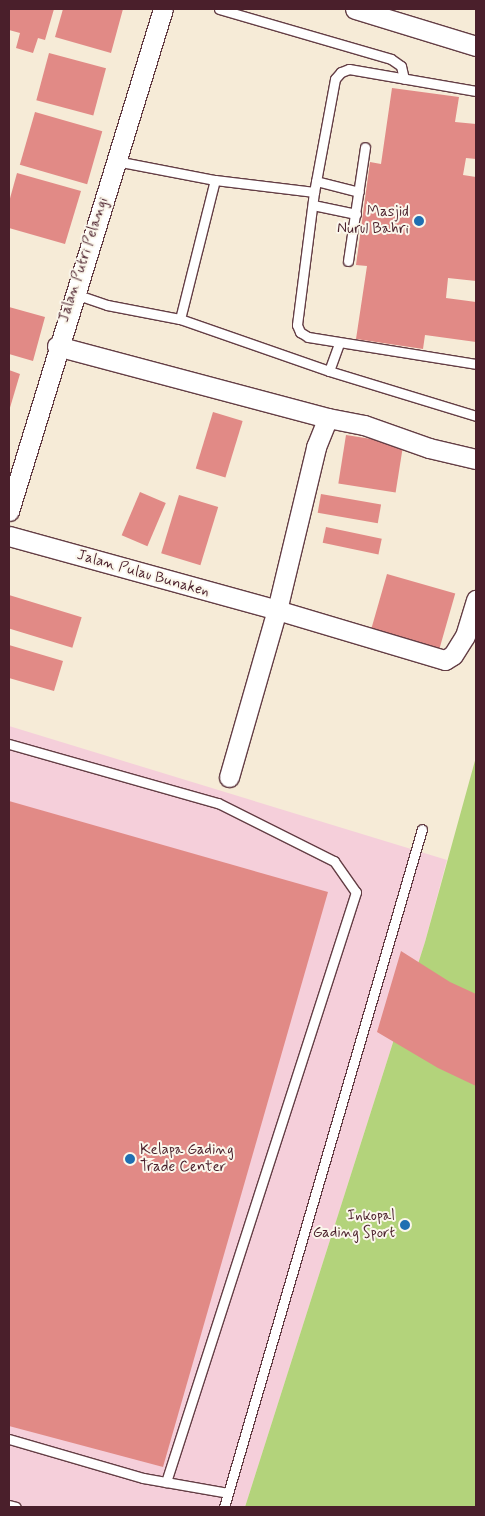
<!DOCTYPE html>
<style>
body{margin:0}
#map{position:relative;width:485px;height:1516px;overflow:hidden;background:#f6ebd7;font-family:Mynerve,sans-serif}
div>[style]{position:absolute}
.built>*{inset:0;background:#f5cfda}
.green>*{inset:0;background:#b3d37b}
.building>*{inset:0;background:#e18a86;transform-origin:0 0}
.roads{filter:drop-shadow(1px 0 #643e45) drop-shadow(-1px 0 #643e45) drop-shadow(0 1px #643e45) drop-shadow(0 -1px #643e45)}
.lane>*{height:9px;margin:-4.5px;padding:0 4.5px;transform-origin:4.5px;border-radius:4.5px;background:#fff}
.street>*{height:19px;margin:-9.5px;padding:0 9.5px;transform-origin:9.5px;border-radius:9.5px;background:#fff}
.dots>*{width:14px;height:14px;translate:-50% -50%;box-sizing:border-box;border:2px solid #fbf7ec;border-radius:50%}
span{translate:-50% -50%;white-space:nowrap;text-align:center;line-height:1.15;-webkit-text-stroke:4px #fbf7ec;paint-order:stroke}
.poi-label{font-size:15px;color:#4a1f2b}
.right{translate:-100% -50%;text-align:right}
.left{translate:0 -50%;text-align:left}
.street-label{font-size:15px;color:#4a1f2b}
.frame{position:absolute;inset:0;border:10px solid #4a1f2b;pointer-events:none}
</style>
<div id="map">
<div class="built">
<div style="clip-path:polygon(9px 726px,447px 860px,425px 942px,245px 1507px,9px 1507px)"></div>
</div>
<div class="green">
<div style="clip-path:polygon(476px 757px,476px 1507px,245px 1507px,425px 942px)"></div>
</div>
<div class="building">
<div style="clip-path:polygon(9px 9px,54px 9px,45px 40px,38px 38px,33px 53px,16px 48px,20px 33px,9px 30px)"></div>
<div style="clip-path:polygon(63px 9px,123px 9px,111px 53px,55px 37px)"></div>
<div style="left:49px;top:53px;width:59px;height:49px;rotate:15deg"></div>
<div style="clip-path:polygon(392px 88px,459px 97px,455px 122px,476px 124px,476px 159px,466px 158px,463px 175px,476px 177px,476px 281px,448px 278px,446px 298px,476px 302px,476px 342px,425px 335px,423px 349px,356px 339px,367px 266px,356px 265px,370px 162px,381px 164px)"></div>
<div style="left:35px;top:112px;width:70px;height:55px;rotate:16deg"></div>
<div style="clip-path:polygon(17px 173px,81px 191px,65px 244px,9px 228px,9px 202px)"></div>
<div style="clip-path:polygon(9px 307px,45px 317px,33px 361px,9px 354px)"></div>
<div style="clip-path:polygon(9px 370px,20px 374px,9px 411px)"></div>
<div style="left:213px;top:412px;width:31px;height:59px;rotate:17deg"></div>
<div style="left:346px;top:435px;width:58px;height:49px;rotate:9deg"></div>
<div style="left:140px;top:492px;width:28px;height:47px;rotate:23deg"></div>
<div style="left:321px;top:494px;width:61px;height:19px;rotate:10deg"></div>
<div style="left:179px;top:495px;width:41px;height:61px;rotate:17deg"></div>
<div style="left:326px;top:527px;width:57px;height:16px;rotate:12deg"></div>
<div style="left:387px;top:574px;width:71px;height:61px;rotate:16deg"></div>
<div style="left:9px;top:595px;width:76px;height:32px;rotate:17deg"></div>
<div style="clip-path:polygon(9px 645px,63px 661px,54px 691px,9px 678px)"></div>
<div style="clip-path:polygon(9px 801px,328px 892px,163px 1467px,9px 1426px)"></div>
<div style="clip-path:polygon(401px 951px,450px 982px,476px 994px,476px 1086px,438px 1068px,377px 1032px)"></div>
</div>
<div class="roads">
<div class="lane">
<div style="left:219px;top:9px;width:179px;rotate:16.2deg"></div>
<div style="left:391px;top:59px;width:12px;rotate:35deg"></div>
<div style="left:401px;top:66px;width:13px;rotate:77deg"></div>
<div style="left:476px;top:91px;width:129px;rotate:-170.2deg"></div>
<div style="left:349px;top:69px;width:9px;rotate:159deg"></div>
<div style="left:341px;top:72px;width:9px;rotate:131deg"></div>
<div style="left:335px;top:79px;width:115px;rotate:100.5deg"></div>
<div style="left:314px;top:192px;width:134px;rotate:97.3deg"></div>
<div style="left:297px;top:325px;width:8px;rotate:67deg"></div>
<div style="left:300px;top:332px;width:9px;rotate:32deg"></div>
<div style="left:308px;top:337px;width:170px;rotate:9.1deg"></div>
<div style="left:116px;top:161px;width:101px;rotate:10.9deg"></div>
<div style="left:215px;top:180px;width:100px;rotate:6.9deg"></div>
<div style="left:316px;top:181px;width:44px;rotate:14.3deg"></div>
<div style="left:313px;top:205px;width:44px;rotate:11.8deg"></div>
<div style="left:348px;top:261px;width:115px;rotate:-81.5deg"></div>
<div style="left:75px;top:294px;width:34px;rotate:19deg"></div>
<div style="left:107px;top:305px;width:74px;rotate:10.9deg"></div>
<div style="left:180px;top:319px;width:158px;rotate:19.2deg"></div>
<div style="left:329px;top:371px;width:154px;rotate:17deg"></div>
<div style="left:180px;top:319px;width:143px;rotate:-75.9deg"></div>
<div style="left:329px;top:371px;width:30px;rotate:-70deg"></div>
<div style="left:9px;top:744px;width:217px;rotate:15.8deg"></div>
<div style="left:218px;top:803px;width:130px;rotate:26.6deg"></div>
<div style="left:334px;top:861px;width:38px;rotate:55deg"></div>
<div style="left:356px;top:892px;width:620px;rotate:107.85deg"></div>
<div style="left:9px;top:1439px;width:140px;rotate:16.2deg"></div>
<div style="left:143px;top:1478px;width:86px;rotate:10deg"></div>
<div style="left:9px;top:1505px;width:7px;rotate:16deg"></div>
<div style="left:224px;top:1507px;width:706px;rotate:-73.72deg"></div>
</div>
<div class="street">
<div style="left:355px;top:9px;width:127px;rotate:17deg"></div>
<div style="left:57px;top:346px;width:280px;rotate:14.9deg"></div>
<div style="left:328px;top:418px;width:37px;rotate:11deg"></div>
<div style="left:364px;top:425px;width:69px;rotate:19.5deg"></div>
<div style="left:429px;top:448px;width:48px;rotate:13.2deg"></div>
<div style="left:9px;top:511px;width:525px;rotate:-72.95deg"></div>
<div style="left:9px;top:536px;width:278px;rotate:15.4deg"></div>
<div style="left:277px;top:610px;width:175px;rotate:16.6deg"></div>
<div style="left:445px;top:660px;width:9px;rotate:-32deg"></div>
<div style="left:453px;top:655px;width:22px;rotate:-58deg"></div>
<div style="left:465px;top:636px;width:38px;rotate:-73deg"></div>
<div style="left:229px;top:777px;width:174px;rotate:-74deg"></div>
<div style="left:277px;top:610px;width:168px;rotate:-76.5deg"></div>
<div style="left:316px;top:447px;width:31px;rotate:-68deg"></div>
</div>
</div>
<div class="dots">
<div style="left:419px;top:221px;background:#1f6fb2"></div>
<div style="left:130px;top:1159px;background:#1f6fb2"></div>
<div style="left:405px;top:1225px;background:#1f6fb2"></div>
</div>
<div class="poi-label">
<span class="right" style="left:409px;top:221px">Masjid<br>Nurul Bahri</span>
<span class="left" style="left:140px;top:1159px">Kelapa Gading<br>Trade Center</span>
<span class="right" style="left:395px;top:1225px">Inkopal<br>Gading Sport</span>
</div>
<div class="street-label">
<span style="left:84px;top:260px;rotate:-72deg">Jalan Putri Pelangi</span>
<span style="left:143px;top:574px;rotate:16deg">Jalan Pulau Bunaken</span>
</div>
<div class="frame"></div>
</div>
